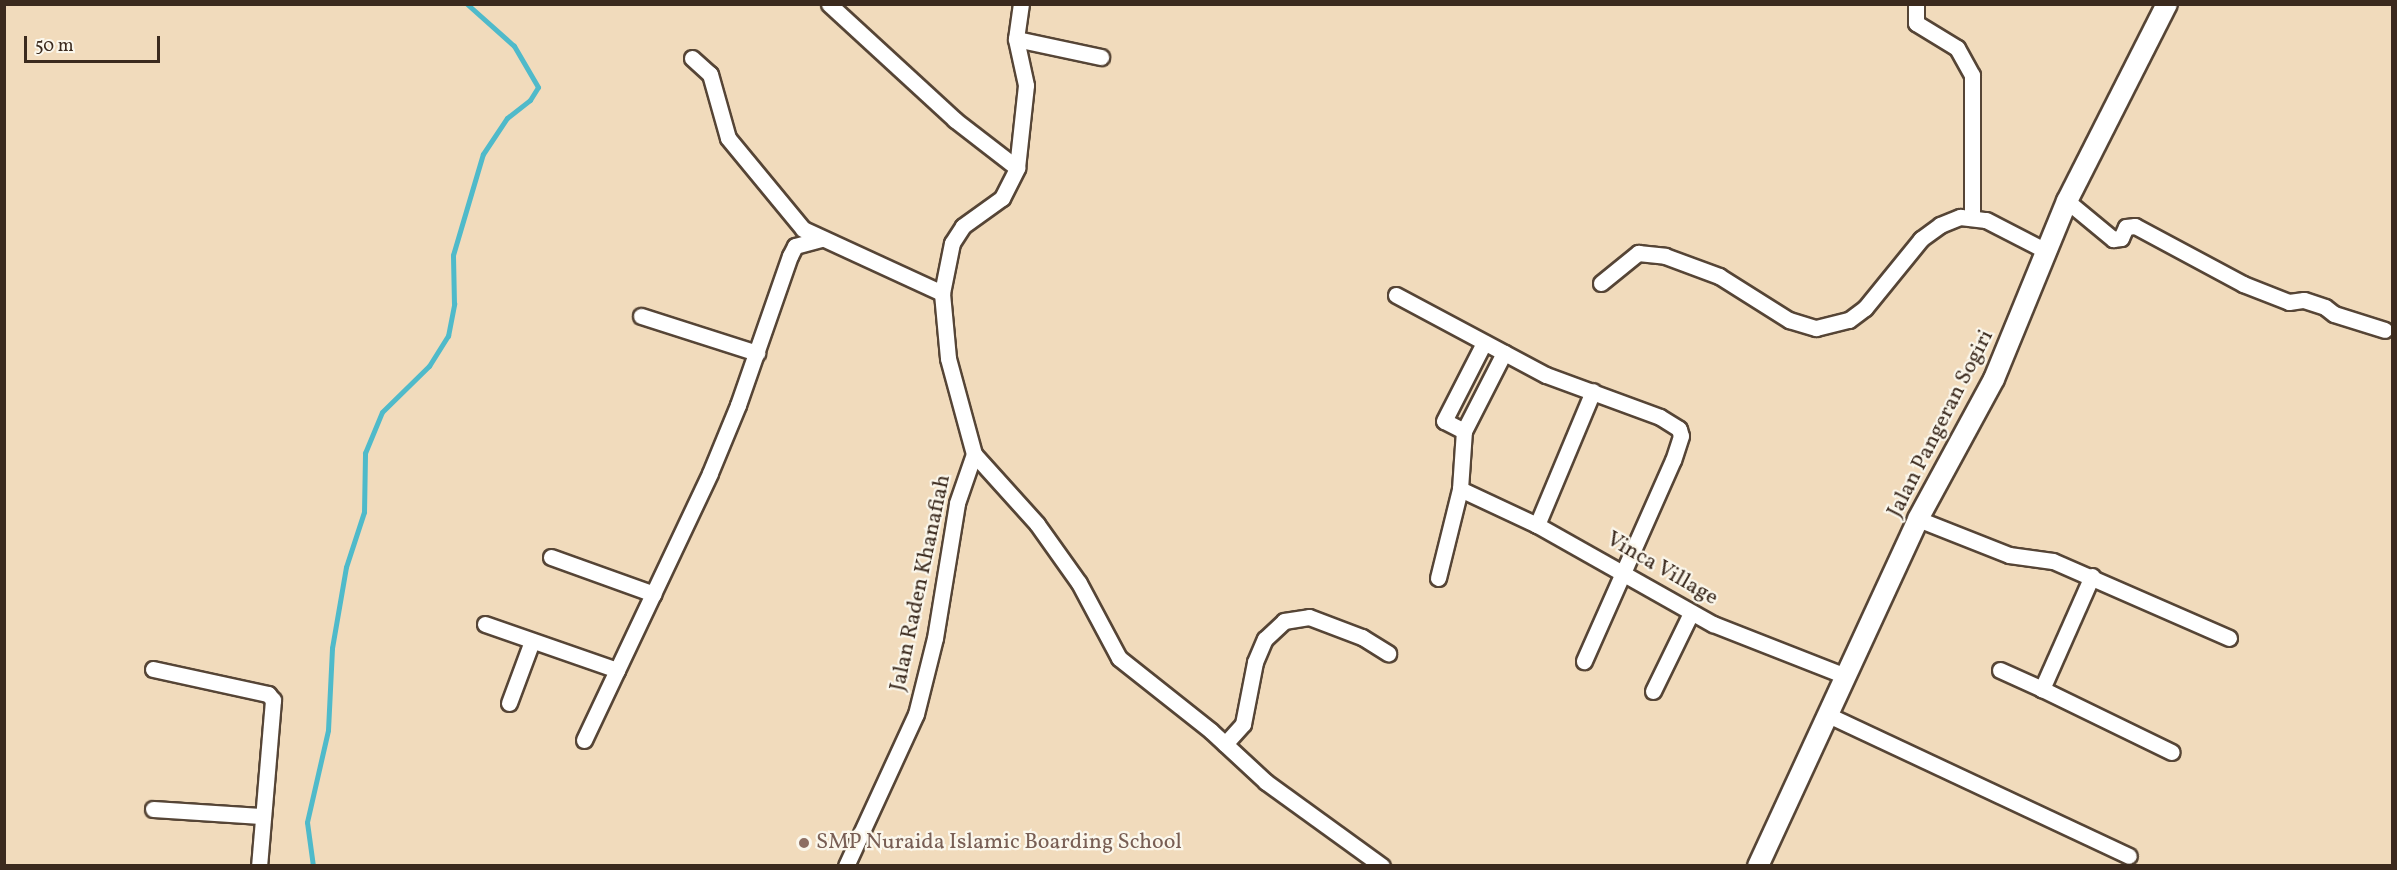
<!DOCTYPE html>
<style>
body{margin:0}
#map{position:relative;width:2397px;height:870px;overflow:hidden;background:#f1dbbc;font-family:Vollkorn,serif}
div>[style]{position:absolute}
.stream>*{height:5px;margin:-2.5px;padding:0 2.5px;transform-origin:2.5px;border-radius:2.5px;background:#4fbaca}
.roads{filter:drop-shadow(2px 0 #564536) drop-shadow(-2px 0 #564536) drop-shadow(0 2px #564536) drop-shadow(0 -2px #564536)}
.minor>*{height:15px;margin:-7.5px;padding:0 7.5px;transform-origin:7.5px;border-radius:7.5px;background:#fff}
.tertiary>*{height:20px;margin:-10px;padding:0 10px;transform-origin:10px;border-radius:10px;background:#fff}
.dots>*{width:16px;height:16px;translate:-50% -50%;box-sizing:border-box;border:3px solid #fbf7ec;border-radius:50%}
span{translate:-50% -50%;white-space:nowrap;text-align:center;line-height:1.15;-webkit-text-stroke:4.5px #fbf7ec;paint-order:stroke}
.street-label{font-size:22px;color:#3b2a1e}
.education-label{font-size:22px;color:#785e54}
.left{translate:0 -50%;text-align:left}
.frame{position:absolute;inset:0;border:6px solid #3b2a1e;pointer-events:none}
.scale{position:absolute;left:24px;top:36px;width:136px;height:27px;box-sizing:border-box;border:3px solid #3b2a1e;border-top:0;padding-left:8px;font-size:18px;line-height:21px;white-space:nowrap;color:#3b2a1e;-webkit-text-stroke:4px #fbf7ec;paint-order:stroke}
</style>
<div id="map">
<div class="stream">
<div style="left:313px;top:866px;width:44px;rotate:-97.8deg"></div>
<div style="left:307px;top:822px;width:94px;rotate:-77.1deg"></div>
<div style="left:328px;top:730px;width:82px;rotate:-87.2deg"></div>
<div style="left:332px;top:648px;width:82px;rotate:-80.2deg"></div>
<div style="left:346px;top:567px;width:58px;rotate:-71.9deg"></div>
<div style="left:364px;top:512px;width:59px;rotate:-89deg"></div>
<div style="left:365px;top:453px;width:44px;rotate:-67.5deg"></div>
<div style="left:382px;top:412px;width:66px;rotate:-44.4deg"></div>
<div style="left:429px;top:366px;width:36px;rotate:-58deg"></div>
<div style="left:448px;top:336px;width:33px;rotate:-79deg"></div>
<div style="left:454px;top:304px;width:49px;rotate:-91.2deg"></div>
<div style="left:453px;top:255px;width:105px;rotate:-73.5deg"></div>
<div style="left:483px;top:154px;width:43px;rotate:-56.3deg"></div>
<div style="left:507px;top:118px;width:29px;rotate:-38deg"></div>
<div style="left:530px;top:100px;width:15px;rotate:-58deg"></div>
<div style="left:538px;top:87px;width:48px;rotate:-120.3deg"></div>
<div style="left:514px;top:46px;width:63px;rotate:-138.2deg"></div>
</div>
<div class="roads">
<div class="minor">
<div style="left:829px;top:4px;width:171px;rotate:42.6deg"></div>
<div style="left:955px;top:120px;width:78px;rotate:37.7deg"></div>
<div style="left:1916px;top:4px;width:19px;rotate:90deg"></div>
<div style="left:1916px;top:23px;width:48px;rotate:31.4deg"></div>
<div style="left:1957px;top:48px;width:31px;rotate:61deg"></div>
<div style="left:1972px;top:75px;width:142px;rotate:90deg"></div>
<div style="left:1016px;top:39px;width:87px;rotate:12deg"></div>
<div style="left:692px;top:58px;width:24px;rotate:42deg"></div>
<div style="left:710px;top:74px;width:66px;rotate:74.3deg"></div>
<div style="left:728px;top:138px;width:118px;rotate:50.5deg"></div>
<div style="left:803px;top:229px;width:153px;rotate:24.7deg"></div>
<div style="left:2067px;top:201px;width:60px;rotate:39.6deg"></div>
<div style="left:2113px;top:239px;width:8px;rotate:-7deg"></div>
<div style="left:2121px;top:238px;width:12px;rotate:-66deg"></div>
<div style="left:2126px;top:227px;width:9px;rotate:-6deg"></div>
<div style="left:2135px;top:226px;width:123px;rotate:28.2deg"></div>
<div style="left:2243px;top:284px;width:49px;rotate:21.4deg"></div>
<div style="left:2289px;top:302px;width:15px;rotate:-8deg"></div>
<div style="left:2304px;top:300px;width:22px;rotate:18deg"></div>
<div style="left:2325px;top:307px;width:11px;rotate:38deg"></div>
<div style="left:2334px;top:314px;width:53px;rotate:17.4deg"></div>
<div style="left:1601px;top:283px;width:48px;rotate:-39deg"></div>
<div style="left:1638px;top:253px;width:27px;rotate:6deg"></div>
<div style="left:1665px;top:256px;width:58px;rotate:20.3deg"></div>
<div style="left:1719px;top:276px;width:83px;rotate:32.2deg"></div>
<div style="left:1789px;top:320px;width:28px;rotate:17deg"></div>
<div style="left:1816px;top:328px;width:34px;rotate:-14deg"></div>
<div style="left:1849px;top:320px;width:20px;rotate:-37deg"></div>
<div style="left:1865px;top:308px;width:89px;rotate:-50.9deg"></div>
<div style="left:1921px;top:239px;width:24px;rotate:-36deg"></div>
<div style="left:1940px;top:225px;width:22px;rotate:-22deg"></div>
<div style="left:1960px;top:217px;width:26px;rotate:7deg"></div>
<div style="left:1986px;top:220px;width:68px;rotate:27.3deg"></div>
<div style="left:1396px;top:295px;width:170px;rotate:28.1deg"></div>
<div style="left:1546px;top:375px;width:121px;rotate:20.2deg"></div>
<div style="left:1660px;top:417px;width:22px;rotate:32deg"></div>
<div style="left:1679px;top:429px;width:7px;rotate:74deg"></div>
<div style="left:1681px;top:436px;width:25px;rotate:108deg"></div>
<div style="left:1673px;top:460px;width:220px;rotate:113.9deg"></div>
<div style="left:641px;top:316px;width:122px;rotate:17.7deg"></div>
<div style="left:1464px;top:431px;width:22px;rotate:-153deg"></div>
<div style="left:1444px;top:421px;width:88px;rotate:-62.9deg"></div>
<div style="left:974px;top:454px;width:94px;rotate:48deg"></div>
<div style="left:1037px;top:524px;width:72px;rotate:54.6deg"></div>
<div style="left:1079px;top:583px;width:85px;rotate:61.9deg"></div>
<div style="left:1119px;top:658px;width:117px;rotate:38.4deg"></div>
<div style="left:1211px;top:731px;width:75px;rotate:42.8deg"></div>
<div style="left:1266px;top:782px;width:143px;rotate:35.9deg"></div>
<div style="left:1460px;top:489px;width:85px;rotate:25.1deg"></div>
<div style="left:1537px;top:525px;width:202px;rotate:29.4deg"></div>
<div style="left:1713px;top:624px;width:143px;rotate:21.4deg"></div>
<div style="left:1918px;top:519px;width:98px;rotate:21.6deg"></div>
<div style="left:2009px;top:555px;width:44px;rotate:7.8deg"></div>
<div style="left:2053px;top:561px;width:192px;rotate:23.6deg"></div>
<div style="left:1537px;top:525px;width:145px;rotate:-67.3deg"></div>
<div style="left:551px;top:557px;width:109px;rotate:19.8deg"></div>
<div style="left:2092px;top:576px;width:124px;rotate:113.9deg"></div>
<div style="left:2042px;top:689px;width:144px;rotate:25.9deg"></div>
<div style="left:1438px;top:578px;width:92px;rotate:-76.1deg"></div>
<div style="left:1460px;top:489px;width:58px;rotate:-86.1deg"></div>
<div style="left:1464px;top:431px;width:88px;rotate:-62.9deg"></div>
<div style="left:485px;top:624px;width:140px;rotate:19.2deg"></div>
<div style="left:153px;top:669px;width:118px;rotate:12.3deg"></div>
<div style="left:268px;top:694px;width:8px;rotate:50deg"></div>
<div style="left:273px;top:700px;width:167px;rotate:94.8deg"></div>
<div style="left:2000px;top:670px;width:46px;rotate:24.3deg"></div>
<div style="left:1653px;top:691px;width:87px;rotate:-64deg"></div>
<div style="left:509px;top:703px;width:66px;rotate:-69.6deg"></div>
<div style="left:1828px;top:715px;width:332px;rotate:25.1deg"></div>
<div style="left:584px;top:740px;width:295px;rotate:-64.7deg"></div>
<div style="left:710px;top:473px;width:74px;rotate:-67.6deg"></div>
<div style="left:738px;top:405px;width:158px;rotate:-70.8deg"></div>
<div style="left:790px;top:256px;width:11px;rotate:-63deg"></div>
<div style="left:795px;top:246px;width:27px;rotate:-15deg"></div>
<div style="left:1225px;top:744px;width:27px;rotate:-48deg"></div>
<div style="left:1243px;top:724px;width:63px;rotate:-79deg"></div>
<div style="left:1255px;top:662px;width:25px;rotate:-67deg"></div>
<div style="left:1265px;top:639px;width:26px;rotate:-43deg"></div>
<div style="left:1284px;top:621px;width:25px;rotate:-9deg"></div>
<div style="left:1309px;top:617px;width:57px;rotate:20.7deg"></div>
<div style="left:1362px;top:637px;width:31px;rotate:32deg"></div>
<div style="left:153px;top:809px;width:108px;rotate:3.7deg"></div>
<div style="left:846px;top:866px;width:167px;rotate:-65.3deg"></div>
<div style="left:916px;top:714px;width:78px;rotate:-76deg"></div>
<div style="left:935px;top:638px;width:137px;rotate:-80.7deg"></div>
<div style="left:957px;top:503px;width:52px;rotate:-70.9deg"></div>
<div style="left:974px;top:454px;width:99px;rotate:-105.2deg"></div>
<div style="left:948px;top:358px;width:65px;rotate:-95.3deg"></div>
<div style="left:942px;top:293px;width:51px;rotate:-78.7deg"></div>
<div style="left:952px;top:243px;width:20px;rotate:-57deg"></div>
<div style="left:963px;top:226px;width:48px;rotate:-35.7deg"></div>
<div style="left:1002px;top:198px;width:34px;rotate:-63deg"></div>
<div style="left:1017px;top:168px;width:83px;rotate:-83.8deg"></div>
<div style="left:1026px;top:85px;width:47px;rotate:-102.3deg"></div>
<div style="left:1016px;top:39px;width:35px;rotate:-82deg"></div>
</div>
<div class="tertiary">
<div style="left:1758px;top:866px;width:382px;rotate:-65.2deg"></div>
<div style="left:1918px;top:519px;width:159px;rotate:-61.5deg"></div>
<div style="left:1994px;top:379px;width:192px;rotate:-67.7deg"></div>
<div style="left:2067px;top:201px;width:221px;rotate:-63.1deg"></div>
</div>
</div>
<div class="dots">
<div style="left:804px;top:843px;background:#8d6e63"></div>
</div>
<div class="street-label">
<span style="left:1941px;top:424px;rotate:-63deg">Jalan Pangeran Sogiri</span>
<span style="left:1662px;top:569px;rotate:30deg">Vinca Village</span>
<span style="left:921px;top:583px;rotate:-78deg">Jalan Raden Khanafiah</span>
</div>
<div class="education-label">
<span class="left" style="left:816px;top:843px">SMP Nuraida Islamic Boarding School</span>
</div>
<div class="frame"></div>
<div class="scale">50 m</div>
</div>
